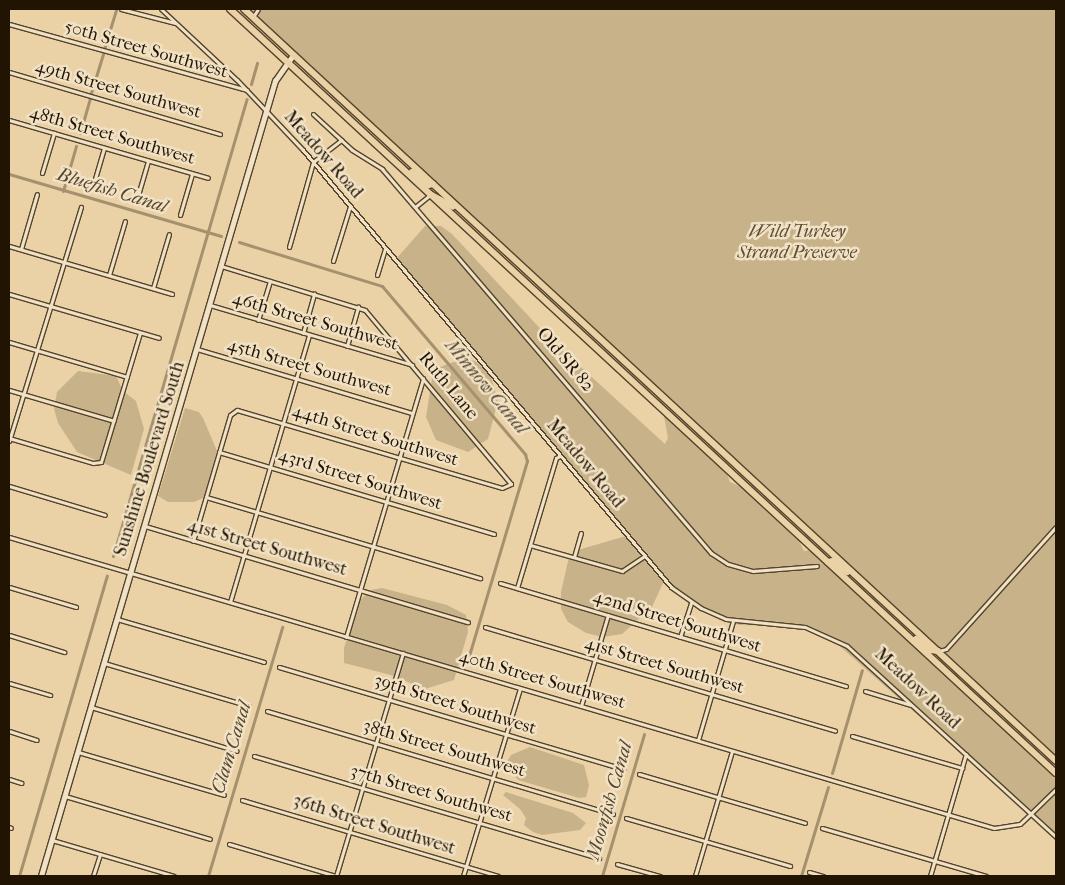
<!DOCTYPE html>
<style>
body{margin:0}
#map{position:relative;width:1065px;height:885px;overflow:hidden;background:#ead2a6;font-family:"IM FELL French Canon",serif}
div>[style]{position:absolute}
.green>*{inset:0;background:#c8b28a}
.canal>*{height:3px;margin:-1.5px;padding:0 1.5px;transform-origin:1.5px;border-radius:1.5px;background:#a6916f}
.roads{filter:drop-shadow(1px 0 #54442c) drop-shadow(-1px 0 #54442c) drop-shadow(0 1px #54442c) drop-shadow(0 -1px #54442c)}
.street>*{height:3px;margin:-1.5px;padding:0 1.5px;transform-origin:1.5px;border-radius:1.5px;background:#f1e2c5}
.secondary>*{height:4.5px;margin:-2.25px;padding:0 2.25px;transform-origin:2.25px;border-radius:2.25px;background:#f1e2c5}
.highway>*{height:6px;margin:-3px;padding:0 3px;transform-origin:3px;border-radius:3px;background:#ead2a6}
span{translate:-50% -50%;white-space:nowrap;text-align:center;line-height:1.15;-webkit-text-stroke:5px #f1e2c5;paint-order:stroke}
.street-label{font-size:18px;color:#221403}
.park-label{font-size:18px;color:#5c4b32;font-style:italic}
.water-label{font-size:19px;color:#57462e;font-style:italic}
.frame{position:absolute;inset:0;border:10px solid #221403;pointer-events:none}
</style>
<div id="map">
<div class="green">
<div style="clip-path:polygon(246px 9px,1056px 9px,1056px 758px)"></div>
<div style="clip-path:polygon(425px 226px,441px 226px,452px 234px,549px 338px,665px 444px,668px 438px,664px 416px,694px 442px,726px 471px,730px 482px,744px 488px,798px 539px,804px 551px,812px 550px,1056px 776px,1056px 837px,827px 635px,800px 626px,739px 625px,715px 617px,699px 610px,664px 581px,652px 607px,622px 634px,603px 637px,586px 633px,568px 622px,561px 609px,561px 592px,569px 557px,578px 550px,626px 536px,397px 258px)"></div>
<div style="clip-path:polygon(464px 358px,475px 361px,490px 373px,498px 401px,488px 439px,468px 452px,436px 440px,426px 417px,432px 379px,440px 367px)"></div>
<div style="clip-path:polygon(78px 371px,116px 376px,123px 391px,136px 401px,144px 429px,131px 475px,77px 452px,58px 423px,54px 409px,57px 392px)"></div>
<div style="clip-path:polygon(185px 408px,199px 412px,203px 418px,217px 451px,205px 497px,194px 502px,168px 502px,158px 496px)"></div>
<div style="clip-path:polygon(382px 588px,447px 605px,466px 615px,468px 632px,454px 680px,425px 689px,391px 675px,344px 663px,344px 648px,359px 601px,371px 590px)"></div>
<div style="clip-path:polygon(530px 747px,584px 765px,589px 785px,586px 797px,579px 798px,518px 780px,510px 771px,508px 760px,511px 755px)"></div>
<div style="clip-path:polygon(506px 792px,573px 813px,586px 823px,580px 830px,542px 835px,533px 832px,524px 825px,526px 818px,520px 809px,503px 795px)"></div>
</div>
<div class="canal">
<div style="left:104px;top:49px;width:41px;rotate:-72.9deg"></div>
<div style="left:251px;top:84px;width:22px;rotate:-74deg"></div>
<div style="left:91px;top:93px;width:41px;rotate:-72.9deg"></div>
<div style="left:80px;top:133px;width:36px;rotate:-74deg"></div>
<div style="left:9px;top:174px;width:221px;rotate:16.3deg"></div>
<div style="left:63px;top:191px;width:47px;rotate:-73.9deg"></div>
<div style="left:239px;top:242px;width:150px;rotate:17.1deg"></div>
<div style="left:382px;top:286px;width:221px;rotate:49.6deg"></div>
<div style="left:525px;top:454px;width:7px;rotate:74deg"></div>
<div style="left:527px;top:461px;width:210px;rotate:106.6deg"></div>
<div style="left:113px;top:556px;width:476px;rotate:-73.7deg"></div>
<div style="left:832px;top:773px;width:107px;rotate:-73.8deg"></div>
<div style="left:19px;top:876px;width:313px;rotate:-73.7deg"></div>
<div style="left:208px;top:876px;width:260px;rotate:-73.4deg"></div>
<div style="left:602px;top:876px;width:148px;rotate:-73.5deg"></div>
<div style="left:801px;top:876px;width:93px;rotate:-73.1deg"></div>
</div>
<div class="roads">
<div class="street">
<div style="left:121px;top:9px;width:56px;rotate:14.5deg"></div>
<div style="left:161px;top:9px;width:104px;rotate:43.1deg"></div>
<div style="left:237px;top:80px;width:96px;rotate:46.7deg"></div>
<div style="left:303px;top:150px;width:571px;rotate:49.9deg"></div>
<div style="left:671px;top:587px;width:37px;rotate:35deg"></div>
<div style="left:701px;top:608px;width:27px;rotate:24deg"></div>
<div style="left:726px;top:619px;width:79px;rotate:5.8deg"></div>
<div style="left:805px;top:627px;width:46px;rotate:24.3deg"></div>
<div style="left:847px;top:646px;width:283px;rotate:42.4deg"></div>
<div style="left:253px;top:17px;width:9px;rotate:-58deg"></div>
<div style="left:9px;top:24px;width:247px;rotate:15.5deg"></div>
<div style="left:9px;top:72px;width:220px;rotate:16.4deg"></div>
<div style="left:313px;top:114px;width:53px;rotate:42.7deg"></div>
<div style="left:352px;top:150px;width:36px;rotate:32deg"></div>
<div style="left:382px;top:169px;width:506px;rotate:49.41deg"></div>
<div style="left:711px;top:553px;width:20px;rotate:33deg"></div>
<div style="left:728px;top:564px;width:26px;rotate:16deg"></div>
<div style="left:753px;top:571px;width:64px;rotate:-4.5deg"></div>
<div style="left:9px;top:120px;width:207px;rotate:16.2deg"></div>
<div style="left:42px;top:173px;width:42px;rotate:-73.3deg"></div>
<div style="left:92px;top:189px;width:43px;rotate:-73.7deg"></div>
<div style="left:136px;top:202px;width:43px;rotate:-73.7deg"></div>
<div style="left:415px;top:207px;width:19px;rotate:-39deg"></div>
<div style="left:180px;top:215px;width:43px;rotate:-73.7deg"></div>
<div style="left:9px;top:246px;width:170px;rotate:16.4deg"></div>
<div style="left:289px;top:247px;width:88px;rotate:-74.2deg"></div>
<div style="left:313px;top:162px;width:36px;rotate:-38deg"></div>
<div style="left:21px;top:249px;width:57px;rotate:-73.8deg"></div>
<div style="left:333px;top:261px;width:58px;rotate:-72.8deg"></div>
<div style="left:109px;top:275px;width:56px;rotate:-73.5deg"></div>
<div style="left:377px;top:275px;width:27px;rotate:-73deg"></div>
<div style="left:153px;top:288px;width:56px;rotate:-73.5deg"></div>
<div style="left:9px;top:294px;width:156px;rotate:16.3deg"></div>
<div style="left:210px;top:305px;width:211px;rotate:16.5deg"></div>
<div style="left:258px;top:320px;width:41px;rotate:-72.9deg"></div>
<div style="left:303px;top:333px;width:41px;rotate:-74.2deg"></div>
<div style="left:9px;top:342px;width:123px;rotate:16.5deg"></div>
<div style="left:347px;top:346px;width:41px;rotate:-74.2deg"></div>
<div style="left:197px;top:349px;width:224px;rotate:16.6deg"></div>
<div style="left:9px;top:390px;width:109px;rotate:16.4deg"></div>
<div style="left:9px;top:438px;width:88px;rotate:16.6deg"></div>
<div style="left:93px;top:463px;width:8px;rotate:-7deg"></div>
<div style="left:101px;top:462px;width:135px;rotate:-73.2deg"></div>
<div style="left:9px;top:441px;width:245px;rotate:-72.9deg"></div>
<div style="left:219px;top:452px;width:287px;rotate:16.6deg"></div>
<div style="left:9px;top:486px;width:100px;rotate:16.8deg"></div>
<div style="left:206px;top:497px;width:286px;rotate:16.5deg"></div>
<div style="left:145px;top:526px;width:337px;rotate:16.6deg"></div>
<div style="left:9px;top:537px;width:1027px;rotate:16.46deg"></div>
<div style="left:994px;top:828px;width:26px;rotate:-9deg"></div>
<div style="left:1020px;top:824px;width:50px;rotate:-44.2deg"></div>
<div style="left:193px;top:541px;width:131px;rotate:-73.6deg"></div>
<div style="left:230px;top:415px;width:9px;rotate:-36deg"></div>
<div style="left:237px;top:410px;width:276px;rotate:16.4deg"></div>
<div style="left:502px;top:488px;width:10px;rotate:-24deg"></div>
<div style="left:511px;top:484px;width:227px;rotate:-130deg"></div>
<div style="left:365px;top:310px;width:151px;rotate:-163deg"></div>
<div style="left:530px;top:545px;width:96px;rotate:15.8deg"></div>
<div style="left:622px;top:571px;width:27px;rotate:-34deg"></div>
<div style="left:574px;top:557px;width:25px;rotate:-74deg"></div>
<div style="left:500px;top:583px;width:361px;rotate:16.6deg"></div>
<div style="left:9px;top:587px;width:70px;rotate:16.6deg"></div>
<div style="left:517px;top:588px;width:136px;rotate:-73.3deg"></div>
<div style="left:556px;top:458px;width:4px;rotate:-27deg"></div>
<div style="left:230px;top:602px;width:278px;rotate:-73.5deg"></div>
<div style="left:117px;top:619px;width:153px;rotate:16.3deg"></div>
<div style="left:485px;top:627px;width:365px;rotate:16.5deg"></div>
<div style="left:9px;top:635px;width:58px;rotate:17.2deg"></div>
<div style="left:346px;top:637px;width:270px;rotate:-73.4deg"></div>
<div style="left:680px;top:637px;width:36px;rotate:-72deg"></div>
<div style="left:939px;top:651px;width:7px;rotate:-16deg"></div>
<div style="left:946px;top:649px;width:164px;rotate:-48deg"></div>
<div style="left:104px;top:663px;width:151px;rotate:16.5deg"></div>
<div style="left:279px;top:667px;width:359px;rotate:16.5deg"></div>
<div style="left:9px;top:683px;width:43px;rotate:16.3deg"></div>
<div style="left:865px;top:691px;width:48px;rotate:16.9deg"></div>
<div style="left:581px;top:706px;width:95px;rotate:-73.5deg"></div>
<div style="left:91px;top:707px;width:152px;rotate:16.8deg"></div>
<div style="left:267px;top:711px;width:361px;rotate:16.6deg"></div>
<div style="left:9px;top:731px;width:29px;rotate:18deg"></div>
<div style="left:852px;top:736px;width:115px;rotate:16.2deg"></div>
<div style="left:698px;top:740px;width:124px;rotate:-73.6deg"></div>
<div style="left:78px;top:752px;width:152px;rotate:16.4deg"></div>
<div style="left:254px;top:756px;width:360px;rotate:16.5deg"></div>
<div style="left:639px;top:774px;width:173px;rotate:16.4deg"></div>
<div style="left:9px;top:779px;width:13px;rotate:18deg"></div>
<div style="left:65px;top:796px;width:151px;rotate:16.5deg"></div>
<div style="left:242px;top:800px;width:267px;rotate:16.5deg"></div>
<div style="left:626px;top:818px;width:171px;rotate:16.3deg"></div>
<div style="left:9px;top:827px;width:2px;rotate:27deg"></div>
<div style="left:822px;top:828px;width:171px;rotate:16.3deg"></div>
<div style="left:52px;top:840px;width:127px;rotate:16.4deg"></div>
<div style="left:229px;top:844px;width:112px;rotate:16.7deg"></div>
<div style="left:617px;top:864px;width:45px;rotate:15.6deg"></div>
<div style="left:809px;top:872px;width:15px;rotate:16deg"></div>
<div style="left:93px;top:876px;width:23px;rotate:-72deg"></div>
<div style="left:336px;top:876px;width:233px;rotate:-73.3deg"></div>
<div style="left:463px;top:876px;width:196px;rotate:-73.1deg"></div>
<div style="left:695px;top:876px;width:130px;rotate:-73.5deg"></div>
<div style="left:930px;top:876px;width:127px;rotate:-73.6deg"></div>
</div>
<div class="secondary">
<div style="left:41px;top:876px;width:829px;rotate:-73.6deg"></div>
<div style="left:275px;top:81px;width:32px;rotate:-55deg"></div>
</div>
<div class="highway">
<div style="left:230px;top:9px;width:1125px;rotate:42.77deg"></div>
<div style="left:244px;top:9px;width:1107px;rotate:42.8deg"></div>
<div style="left:412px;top:172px;width:21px;rotate:39deg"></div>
<div style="left:428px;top:185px;width:5px;rotate:-11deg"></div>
<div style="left:430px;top:194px;width:26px;rotate:29deg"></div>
<div style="left:828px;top:562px;width:5px;rotate:-11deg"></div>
<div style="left:833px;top:561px;width:18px;rotate:38deg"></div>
<div style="left:916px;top:639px;width:18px;rotate:38deg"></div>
<div style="left:930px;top:650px;width:8px;rotate:7deg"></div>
</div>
</div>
<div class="street-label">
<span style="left:146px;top:50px;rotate:16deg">50th Street Southwest</span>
<span style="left:118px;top:90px;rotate:16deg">49th Street Southwest</span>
<span style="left:112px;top:136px;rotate:16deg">48th Street Southwest</span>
<span style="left:323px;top:155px;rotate:49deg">Meadow Road</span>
<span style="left:315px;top:322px;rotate:16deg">46th Street Southwest</span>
<span style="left:565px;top:360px;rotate:50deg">Old SR 82</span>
<span style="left:309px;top:368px;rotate:16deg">45th Street Southwest</span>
<span style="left:448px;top:386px;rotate:50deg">Ruth Lane</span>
<span style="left:375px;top:436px;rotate:17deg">44th Street Southwest</span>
<span style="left:150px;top:459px;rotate:-73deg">Sunshine Boulevard South</span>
<span style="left:585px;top:464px;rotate:50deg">Meadow Road</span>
<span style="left:360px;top:480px;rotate:17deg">43rd Street Southwest</span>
<span style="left:267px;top:548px;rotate:16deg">41st Street Southwest</span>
<span style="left:677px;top:622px;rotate:17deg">42nd Street Southwest</span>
<span style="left:664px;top:666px;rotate:16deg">41st Street Southwest</span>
<span style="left:542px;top:680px;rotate:16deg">40th Street Southwest</span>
<span style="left:917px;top:689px;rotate:43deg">Meadow Road</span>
<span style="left:455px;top:705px;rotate:17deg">39th Street Southwest</span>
<span style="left:444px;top:749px;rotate:16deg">38th Street Southwest</span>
<span style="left:431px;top:794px;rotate:16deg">37th Street Southwest</span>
<span style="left:374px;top:825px;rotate:17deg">36th Street Southwest</span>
</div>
<div class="park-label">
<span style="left:797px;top:243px">Wild Turkey<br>Strand Preserve</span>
</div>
<div class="water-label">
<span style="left:112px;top:191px;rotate:17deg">Bluefish Canal</span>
<span style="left:486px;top:387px;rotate:50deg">Minnow Canal</span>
<span style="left:232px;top:748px;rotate:-73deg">Clam Canal</span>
<span style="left:610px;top:801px;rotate:-74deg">Moonfish Canal</span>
</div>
<div class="frame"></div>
</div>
